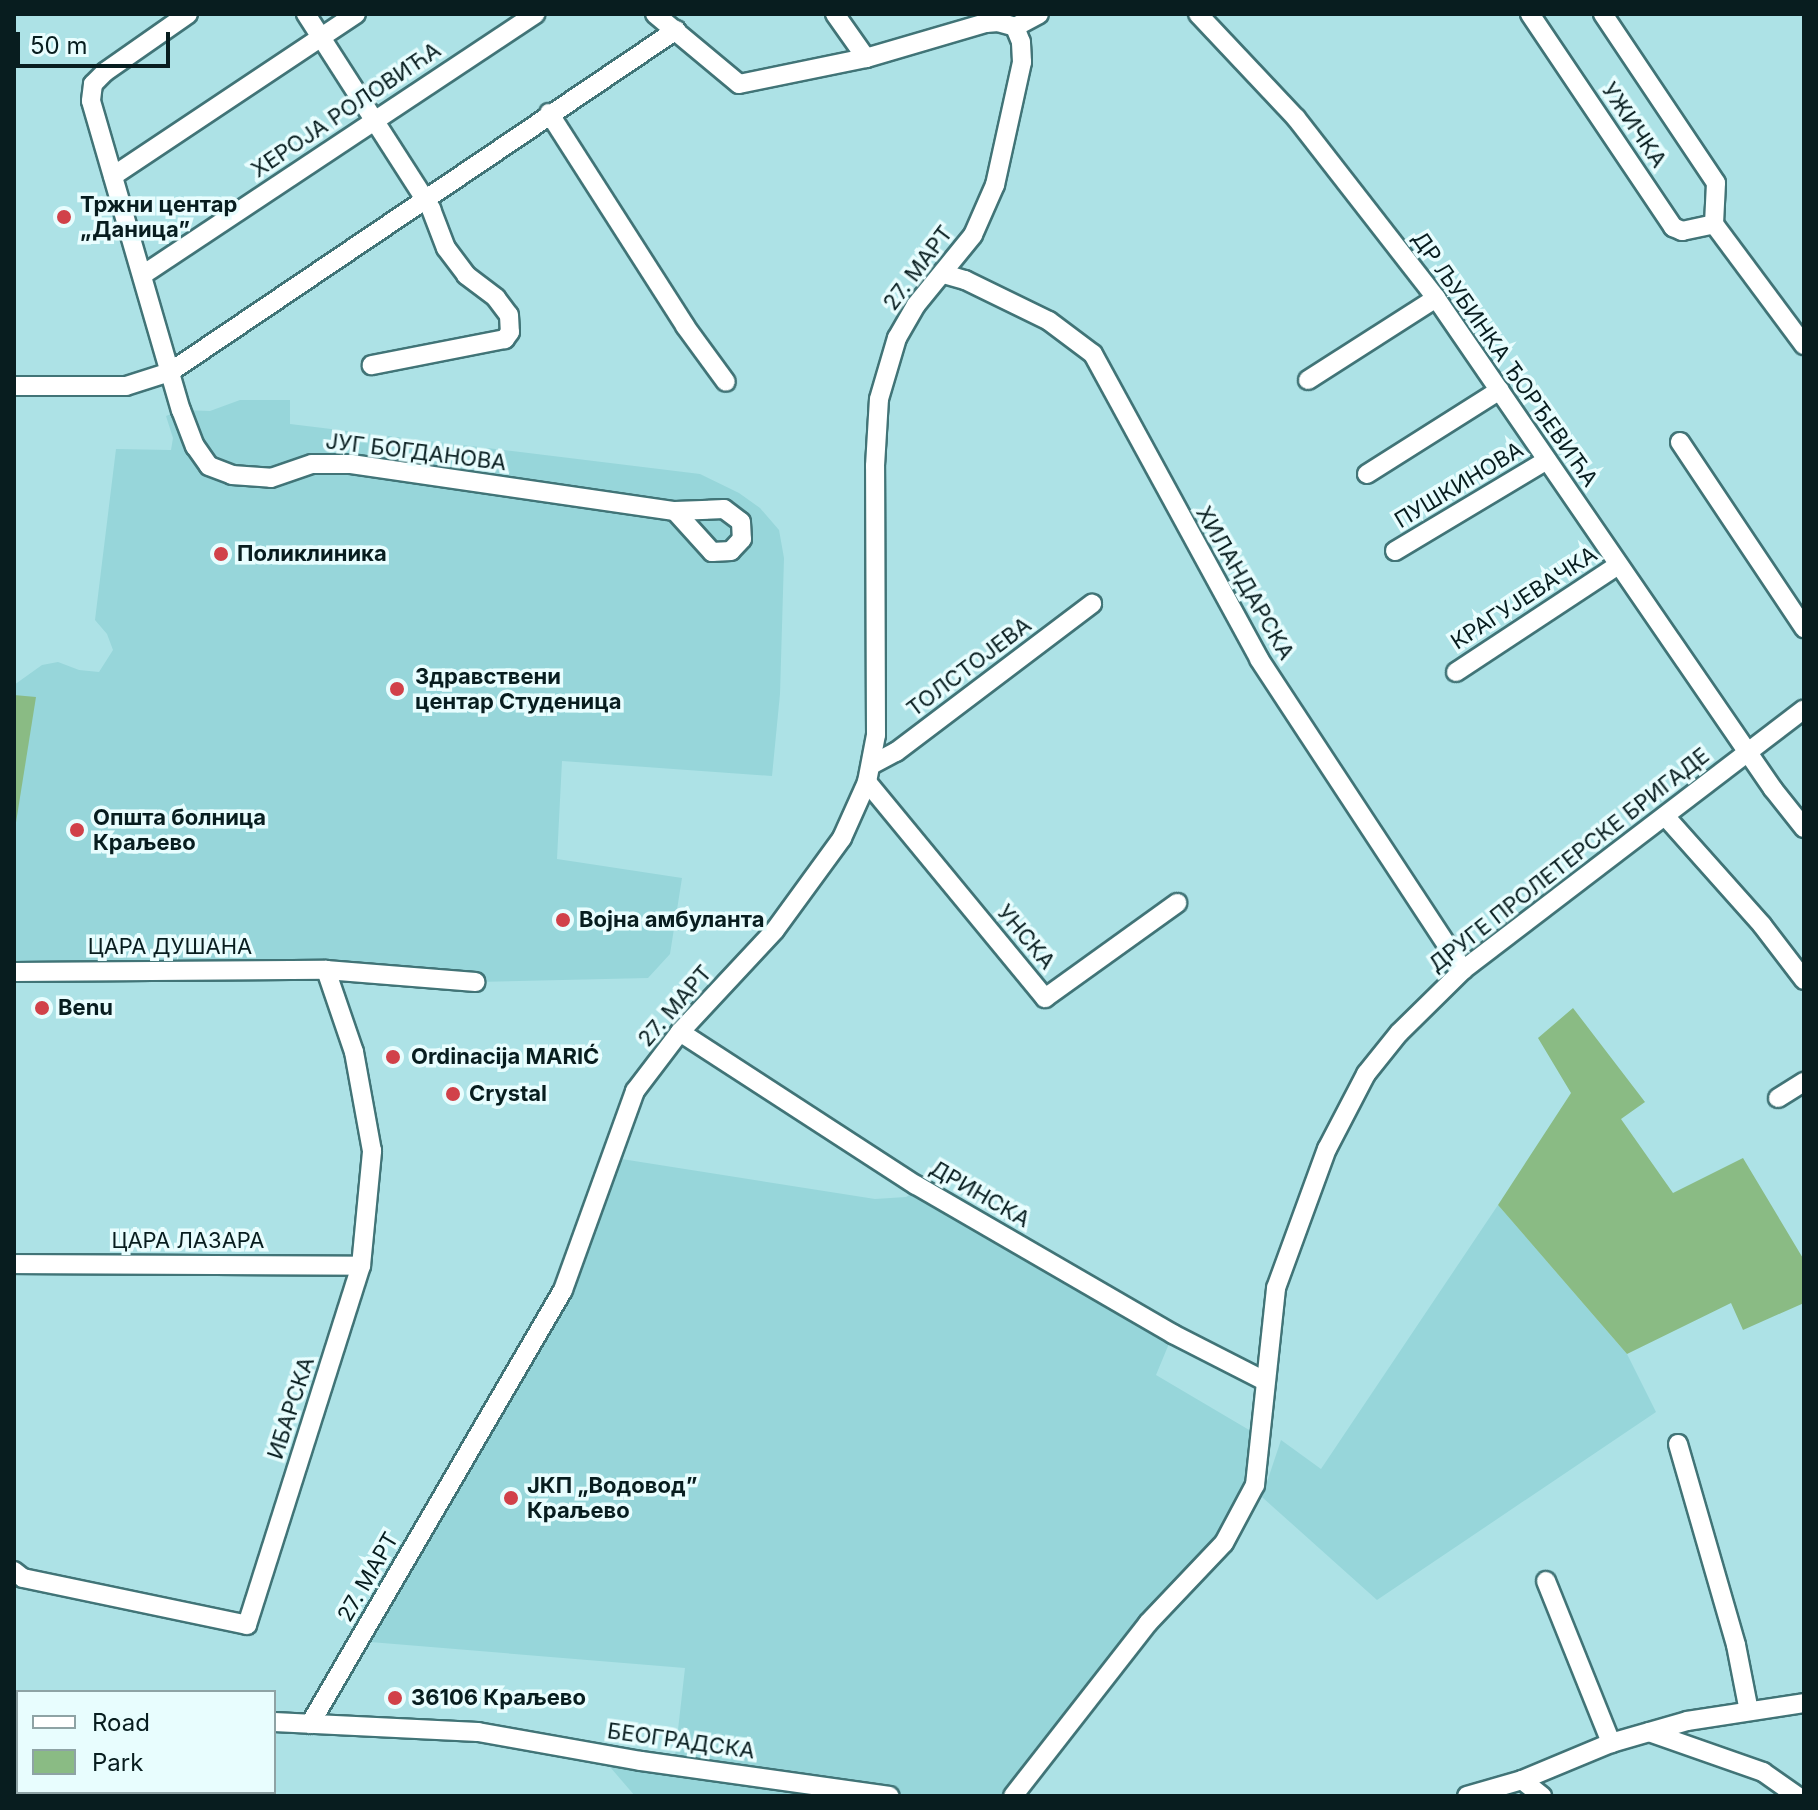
<!DOCTYPE html>
<meta charset="utf-8">
<style>
body{margin:0}
#map{position:relative;width:1818px;height:1810px;overflow:hidden;background:#ade2e6;font-family:Inter,sans-serif}
div>[style]{position:absolute}
.built>*{inset:0;background:#97d6da}
.green>*{inset:0;background:#8abb84}
.roads{filter:drop-shadow(2px 0 #417477) drop-shadow(-2px 0 #417477) drop-shadow(0 2px #417477) drop-shadow(0 -2px #417477)}
.minor>*{height:18px;margin:-9px;padding:0 9px;transform-origin:9px;border-radius:9px;background:#fff}
.dots>*{width:22px;height:22px;translate:-50% -50%;box-sizing:border-box;border:4px solid #e8fdfe;border-radius:50%}
span{translate:-50% -50%;white-space:nowrap;text-align:center;line-height:1.15;-webkit-text-stroke:7px #e8fdfe;paint-order:stroke}
.street-label{font-size:22px;color:#081d1f}
.poi-label{font-size:22px;color:#081d1f;font-weight:700}
.left{translate:0 -50%;text-align:left}
.frame{position:absolute;inset:0;border:16px solid #081d1f;pointer-events:none}
.legend{position:absolute;left:16px;top:1690px;width:260px;height:104px;box-sizing:border-box;background:#e8fdfe;border:2px solid #8ea3a5;margin:0;padding:10px 14px;list-style:none;font-size:24px;color:#081d1f}
.legend li{display:flex;align-items:center;gap:16px;height:40px}
.legend b{width:40px;border:2px solid #8ea3a5}
.scale{position:absolute;left:16px;top:32px;width:154px;height:36px;box-sizing:border-box;border:4px solid #081d1f;border-top:0;padding-left:10px;font-size:24px;line-height:28px;white-space:nowrap;color:#081d1f;-webkit-text-stroke:6px #e8fdfe;paint-order:stroke}
</style>
<div id="map">
<div class="built">
<div style="clip-path:polygon(240px 400px,290px 400px,290px 424px,700px 474px,739px 493px,760px 508px,779px 530px,784px 558px,780px 694px,772px 776px,562px 761px,557px 859px,682px 878px,670px 954px,648px 978px,476px 982px,14px 972px,14px 685px,42px 665px,58px 662px,79px 670px,99px 672px,113px 650px,107px 634px,95px 620px,116px 449px,171px 450px,173px 438px,166px 416px,181px 410px,210px 411px)"></div>
<div style="clip-path:polygon(609px 1157px,875px 1199px,906px 1197px,913px 1193px,1173px 1334px,1156px 1375px,1261px 1437px,1255px 1485px,1224px 1543px,1013px 1796px,635px 1796px,598px 1753px,674px 1765px,685px 1668px,358px 1641px,563px 1290px)"></div>
<div style="clip-path:polygon(1498px 1205px,1627px 1354px,1656px 1412px,1377px 1600px,1262px 1497px,1281px 1440px,1321px 1469px)"></div>
</div>
<div class="green">
<div style="clip-path:polygon(14px 695px,36px 697px,14px 835px)"></div>
<div style="clip-path:polygon(1573px 1008px,1645px 1102px,1621px 1119px,1673px 1193px,1743px 1158px,1804px 1260px,1804px 1303px,1743px 1330px,1731px 1303px,1627px 1354px,1498px 1205px,1571px 1093px,1538px 1038px)"></div>
<div style="clip-path:polygon(14px 1731px,18px 1731px,18px 1792px,218px 1792px,217px 1796px,14px 1796px)"></div>
</div>
<div class="roads">
<div class="minor">
<div style="left:188px;top:14px;width:101px;rotate:145.1deg"></div>
<div style="left:105px;top:72px;width:17px;rotate:135deg"></div>
<div style="left:93px;top:84px;width:17px;rotate:97deg"></div>
<div style="left:91px;top:101px;width:322px;rotate:73.8deg"></div>
<div style="left:181px;top:410px;width:39px;rotate:69deg"></div>
<div style="left:195px;top:446px;width:24px;rotate:55deg"></div>
<div style="left:209px;top:466px;width:25px;rotate:21deg"></div>
<div style="left:232px;top:475px;width:39px;rotate:4deg"></div>
<div style="left:271px;top:478px;width:43px;rotate:-18.9deg"></div>
<div style="left:312px;top:464px;width:39px"></div>
<div style="left:351px;top:464px;width:327px;rotate:8.3deg"></div>
<div style="left:675px;top:511px;width:49px;rotate:-2.3deg"></div>
<div style="left:724px;top:509px;width:21px;rotate:37deg"></div>
<div style="left:741px;top:522px;width:17px;rotate:87deg"></div>
<div style="left:742px;top:539px;width:16px;rotate:133deg"></div>
<div style="left:731px;top:551px;width:19px;rotate:177deg"></div>
<div style="left:712px;top:552px;width:55px;rotate:-132.1deg"></div>
<div style="left:306px;top:14px;width:232px;rotate:57.3deg"></div>
<div style="left:431px;top:209px;width:42px;rotate:69deg"></div>
<div style="left:446px;top:248px;width:34px;rotate:53deg"></div>
<div style="left:466px;top:275px;width:38px;rotate:37deg"></div>
<div style="left:496px;top:298px;width:21px;rotate:53deg"></div>
<div style="left:509px;top:315px;width:17px;rotate:87deg"></div>
<div style="left:510px;top:332px;width:9px;rotate:126deg"></div>
<div style="left:505px;top:339px;width:136px;rotate:168.9deg"></div>
<div style="left:655px;top:14px;width:109px;rotate:39.8deg"></div>
<div style="left:739px;top:84px;width:130px;rotate:-11.6deg"></div>
<div style="left:866px;top:58px;width:125px;rotate:-16.3deg"></div>
<div style="left:986px;top:23px;width:12px;rotate:-5deg"></div>
<div style="left:998px;top:22px;width:18px;rotate:16deg"></div>
<div style="left:835px;top:14px;width:54px;rotate:54.8deg"></div>
<div style="left:1198px;top:14px;width:143px;rotate:46.7deg"></div>
<div style="left:1296px;top:118px;width:228px;rotate:52.1deg"></div>
<div style="left:1436px;top:298px;width:596px;rotate:55.54deg"></div>
<div style="left:1773px;top:789px;width:50px;rotate:51.5deg"></div>
<div style="left:1530px;top:14px;width:257px;rotate:56.1deg"></div>
<div style="left:1673px;top:227px;width:10px;rotate:24deg"></div>
<div style="left:1682px;top:231px;width:33px;rotate:-12deg"></div>
<div style="left:1603px;top:14px;width:203px;rotate:56.2deg"></div>
<div style="left:1716px;top:183px;width:41px;rotate:92.8deg"></div>
<div style="left:1714px;top:224px;width:151px;rotate:53.4deg"></div>
<div style="left:1015px;top:27px;width:27px;rotate:-28deg"></div>
<div style="left:549px;top:113px;width:253px;rotate:57.4deg"></div>
<div style="left:685px;top:326px;width:69px;rotate:53.8deg"></div>
<div style="left:113px;top:176px;width:292px;rotate:-33.7deg"></div>
<div style="left:144px;top:274px;width:470px;rotate:-33.6deg"></div>
<div style="left:944px;top:274px;width:22px;rotate:16deg"></div>
<div style="left:965px;top:280px;width:93px;rotate:26deg"></div>
<div style="left:1049px;top:321px;width:55px;rotate:36.9deg"></div>
<div style="left:1093px;top:354px;width:347px;rotate:61.4deg"></div>
<div style="left:1259px;top:659px;width:372px;rotate:56.7deg"></div>
<div style="left:1308px;top:380px;width:152px;rotate:-32.6deg"></div>
<div style="left:14px;top:386px;width:112px"></div>
<div style="left:126px;top:386px;width:46px;rotate:-17.7deg"></div>
<div style="left:170px;top:372px;width:611px;rotate:-34.05deg"></div>
<div style="left:1680px;top:442px;width:224px;rotate:56.3deg"></div>
<div style="left:1367px;top:474px;width:157px;rotate:-32.3deg"></div>
<div style="left:1395px;top:551px;width:177px;rotate:-30.9deg"></div>
<div style="left:1456px;top:672px;width:194px;rotate:-33.4deg"></div>
<div style="left:873px;top:764px;width:26px;rotate:-28deg"></div>
<div style="left:896px;top:752px;width:246px;rotate:-37.1deg"></div>
<div style="left:867px;top:782px;width:280px;rotate:50.5deg"></div>
<div style="left:1045px;top:998px;width:163px;rotate:-35.7deg"></div>
<div style="left:1665px;top:816px;width:146px;rotate:48.3deg"></div>
<div style="left:1762px;top:925px;width:69px;rotate:52.6deg"></div>
<div style="left:14px;top:972px;width:312px;rotate:-0.4deg"></div>
<div style="left:326px;top:970px;width:150px;rotate:4.6deg"></div>
<div style="left:680px;top:1032px;width:281px;rotate:33deg"></div>
<div style="left:916px;top:1185px;width:297px;rotate:30.1deg"></div>
<div style="left:1173px;top:1334px;width:103px;rotate:27.1deg"></div>
<div style="left:1778px;top:1098px;width:31px;rotate:-32deg"></div>
<div style="left:14px;top:1264px;width:347px;rotate:0.3deg"></div>
<div style="left:1678px;top:1444px;width:209px;rotate:73.9deg"></div>
<div style="left:1736px;top:1645px;width:67px;rotate:78.9deg"></div>
<div style="left:14px;top:1571px;width:11px;rotate:38deg"></div>
<div style="left:23px;top:1578px;width:229px;rotate:11.8deg"></div>
<div style="left:247px;top:1625px;width:377px;rotate:-72.4deg"></div>
<div style="left:361px;top:1266px;width:116px;rotate:-84.5deg"></div>
<div style="left:372px;top:1151px;width:101px;rotate:-100.3deg"></div>
<div style="left:354px;top:1052px;width:87px;rotate:-108.9deg"></div>
<div style="left:1546px;top:1581px;width:175px;rotate:68.1deg"></div>
<div style="left:14px;top:1713px;width:4px"></div>
<div style="left:274px;top:1722px;width:204px;rotate:2.8deg"></div>
<div style="left:478px;top:1732px;width:166px;rotate:10.1deg"></div>
<div style="left:641px;top:1761px;width:251px;rotate:8deg"></div>
<div style="left:310px;top:1724px;width:502px;rotate:-59.76deg"></div>
<div style="left:563px;top:1290px;width:212px;rotate:-70.1deg"></div>
<div style="left:635px;top:1091px;width:74px;rotate:-52.7deg"></div>
<div style="left:680px;top:1032px;width:139px;rotate:-47deg"></div>
<div style="left:775px;top:930px;width:114px;rotate:-53.9deg"></div>
<div style="left:842px;top:838px;width:61px;rotate:-65.9deg"></div>
<div style="left:867px;top:782px;width:48px;rotate:-79.2deg"></div>
<div style="left:876px;top:735px;width:269px;rotate:-90.2deg"></div>
<div style="left:875px;top:466px;width:67px;rotate:-86.6deg"></div>
<div style="left:879px;top:399px;width:64px;rotate:-73.6deg"></div>
<div style="left:897px;top:338px;width:38px;rotate:-60deg"></div>
<div style="left:916px;top:305px;width:90px;rotate:-50.8deg"></div>
<div style="left:973px;top:235px;width:55px;rotate:-66.3deg"></div>
<div style="left:995px;top:185px;width:126px;rotate:-77.6deg"></div>
<div style="left:1022px;top:62px;width:20px;rotate:-93deg"></div>
<div style="left:1021px;top:42px;width:16px;rotate:-112deg"></div>
<div style="left:1649px;top:1732px;width:121px;rotate:19.3deg"></div>
<div style="left:1763px;top:1772px;width:42px;rotate:35.2deg"></div>
<div style="left:1522px;top:1780px;width:26px;rotate:39deg"></div>
<div style="left:1013px;top:1796px;width:219px;rotate:-52deg"></div>
<div style="left:1148px;top:1623px;width:110px;rotate:-46.5deg"></div>
<div style="left:1224px;top:1543px;width:66px;rotate:-61.9deg"></div>
<div style="left:1255px;top:1485px;width:198px;rotate:-83.9deg"></div>
<div style="left:1276px;top:1288px;width:148px;rotate:-69.9deg"></div>
<div style="left:1327px;top:1149px;width:85px;rotate:-62.5deg"></div>
<div style="left:1366px;top:1074px;width:53px;rotate:-51.2deg"></div>
<div style="left:1399px;top:1033px;width:90px;rotate:-44.5deg"></div>
<div style="left:1463px;top:970px;width:429px;rotate:-37.4deg"></div>
<div style="left:1467px;top:1796px;width:57px;rotate:-16.2deg"></div>
<div style="left:1522px;top:1780px;width:96px;rotate:-22.6deg"></div>
<div style="left:1611px;top:1743px;width:79px;rotate:-16.1deg"></div>
<div style="left:1687px;top:1721px;width:118px;rotate:-8.7deg"></div>
</div>
</div>
<div class="dots">
<div style="left:64px;top:217px;background:#d14149"></div>
<div style="left:221px;top:554px;background:#d14149"></div>
<div style="left:397px;top:689px;background:#d14149"></div>
<div style="left:77px;top:830px;background:#d14149"></div>
<div style="left:563px;top:920px;background:#d14149"></div>
<div style="left:42px;top:1008px;background:#d14149"></div>
<div style="left:393px;top:1057px;background:#d14149"></div>
<div style="left:453px;top:1094px;background:#d14149"></div>
<div style="left:511px;top:1498px;background:#d14149"></div>
<div style="left:395px;top:1698px;background:#d14149"></div>
</div>
<div class="street-label">
<span style="left:346px;top:110px;rotate:-34deg">ХЕРОЈА РОЛОВИЋА</span>
<span style="left:1634px;top:125px;rotate:56deg">УЖИЧКА</span>
<span style="left:918px;top:268px;rotate:-53deg">27. МАРТ</span>
<span style="left:1505px;top:359px;rotate:55deg">ДР ЉУБИНКА ЂОРЂЕВИЋА</span>
<span style="left:416px;top:452px;rotate:7deg">ЈУГ БОГДАНОВА</span>
<span style="left:1459px;top:485px;rotate:-31deg">ПУШКИНОВА</span>
<span style="left:1245px;top:583px;rotate:60deg">ХИЛАНДАРСКА</span>
<span style="left:1524px;top:598px;rotate:-33deg">КРАГУЈЕВАЧКА</span>
<span style="left:969px;top:667px;rotate:-37deg">ТОЛСТОЈЕВА</span>
<span style="left:1569px;top:860px;rotate:-38deg">ДРУГЕ ПРОЛЕТЕРСКЕ БРИГАДЕ</span>
<span style="left:1026px;top:937px;rotate:50deg">УНСКА</span>
<span style="left:170px;top:947px">ЦАРА ДУШАНА</span>
<span style="left:675px;top:1006px;rotate:-49deg">27. МАРТ</span>
<span style="left:980px;top:1194px;rotate:30deg">ДРИНСКА</span>
<span style="left:188px;top:1241px">ЦАРА ЛАЗАРА</span>
<span style="left:291px;top:1408px;rotate:-72deg">ИБАРСКА</span>
<span style="left:368px;top:1577px;rotate:-60deg">27. МАРТ</span>
<span style="left:681px;top:1741px;rotate:8deg">БЕОГРАДСКА</span>
</div>
<div class="poi-label">
<span class="left" style="left:80px;top:217px">Тржни центар<br>„Даница”</span>
<span class="left" style="left:237px;top:554px">Поликлиника</span>
<span class="left" style="left:415px;top:689px">Здравствени<br>центар Студеница</span>
<span class="left" style="left:93px;top:830px">Општа болница<br>Краљево</span>
<span class="left" style="left:579px;top:920px">Војна амбуланта</span>
<span class="left" style="left:58px;top:1008px">Benu</span>
<span class="left" style="left:411px;top:1057px">Ordinacija MARIĆ</span>
<span class="left" style="left:469px;top:1094px">Crystal</span>
<span class="left" style="left:527px;top:1498px">ЈКП „Водовод”<br>Краљево</span>
<span class="left" style="left:411px;top:1698px">36106 Краљево</span>
</div>
<div class="frame"></div>
<ul class="legend">
<li><b style="height:10px;background:#fff"></b>Road</li>
<li><b style="height:22px;background:#8abb84"></b>Park</li>
</ul>
<div class="scale">50 m</div>
</div>
